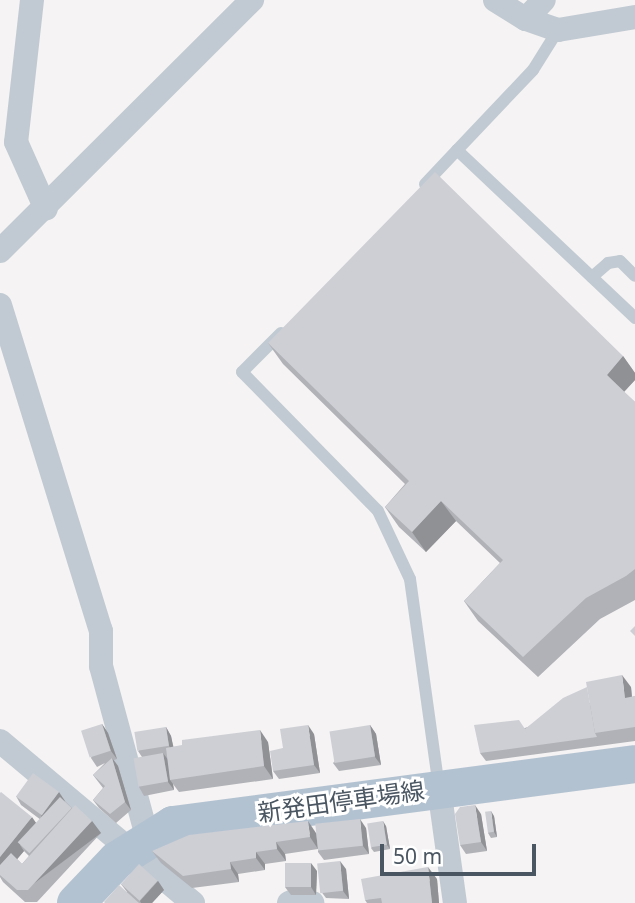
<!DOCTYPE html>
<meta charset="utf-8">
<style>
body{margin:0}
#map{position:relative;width:635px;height:903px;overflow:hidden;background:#f5f3f3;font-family:"Noto Sans","Noto Sans JP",sans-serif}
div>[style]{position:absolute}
.service>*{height:12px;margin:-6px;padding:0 6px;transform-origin:6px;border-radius:6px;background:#c1cad2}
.minor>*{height:24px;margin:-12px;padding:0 12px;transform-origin:12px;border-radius:12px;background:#c1cad2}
.primary>*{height:38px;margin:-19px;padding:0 19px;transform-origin:19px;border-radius:19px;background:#b3c2d1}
.wall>*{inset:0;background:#b0b2b7}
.shaded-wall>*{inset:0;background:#909195;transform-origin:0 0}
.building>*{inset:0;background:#cdcfd5;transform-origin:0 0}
span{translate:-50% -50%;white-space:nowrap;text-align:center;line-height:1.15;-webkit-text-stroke:6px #fff;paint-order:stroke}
.street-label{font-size:24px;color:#4a5661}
.scale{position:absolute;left:380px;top:844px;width:156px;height:32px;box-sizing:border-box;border:4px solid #4a5661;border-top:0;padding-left:9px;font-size:21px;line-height:24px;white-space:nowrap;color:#4a5661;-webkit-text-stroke:5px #fff;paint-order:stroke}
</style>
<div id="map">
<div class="service">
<div style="left:558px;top:30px;width:47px;rotate:122deg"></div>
<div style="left:533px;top:70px;width:110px;rotate:133.5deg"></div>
<div style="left:457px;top:150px;width:245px;rotate:43.3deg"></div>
<div style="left:425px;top:184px;width:47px;rotate:-46.7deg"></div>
<div style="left:592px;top:277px;width:21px;rotate:-41deg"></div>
<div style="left:608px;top:263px;width:12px;rotate:-9deg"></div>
<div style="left:620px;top:261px;width:21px;rotate:45deg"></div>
<div style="left:281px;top:333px;width:55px;rotate:135deg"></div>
<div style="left:242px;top:372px;width:194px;rotate:45.6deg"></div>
<div style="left:378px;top:511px;width:75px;rotate:64.8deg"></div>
<div style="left:410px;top:579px;width:211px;rotate:82.1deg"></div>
</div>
<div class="minor">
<div style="left:32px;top:0;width:143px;rotate:96.4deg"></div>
<div style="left:16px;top:142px;width:73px;rotate:65.9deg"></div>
<div style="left:495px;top:0;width:36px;rotate:32deg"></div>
<div style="left:526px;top:19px;width:34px;rotate:19deg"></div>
<div style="left:558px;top:30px;width:78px;rotate:-9.6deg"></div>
<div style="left:526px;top:19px;width:26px;rotate:-47deg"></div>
<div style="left:0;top:251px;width:356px;rotate:-44.9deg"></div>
<div style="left:0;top:305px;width:341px;rotate:72.8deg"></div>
<div style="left:101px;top:631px;width:35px;rotate:90deg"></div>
<div style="left:101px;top:666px;width:177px;rotate:74.9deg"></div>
<div style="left:0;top:741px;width:252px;rotate:40deg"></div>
<div style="left:439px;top:788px;width:116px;rotate:82.1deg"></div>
<div style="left:289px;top:903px;width:10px;rotate:-24deg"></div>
<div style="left:298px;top:899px;width:15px;rotate:16deg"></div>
</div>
<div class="primary">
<div style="left:76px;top:903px;width:59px;rotate:-46.4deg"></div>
<div style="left:117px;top:860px;width:66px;rotate:-32deg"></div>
<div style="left:173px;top:825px;width:466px;rotate:-7.5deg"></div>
</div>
<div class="wall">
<div style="clip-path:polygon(268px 343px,623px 356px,635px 373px,635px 380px,624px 392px,635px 402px,635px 600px,600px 619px,538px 677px,478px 621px,464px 601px,500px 563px,456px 521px,426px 552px,399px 527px,385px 507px,405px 484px,283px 364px)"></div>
<div style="clip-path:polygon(631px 687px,632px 697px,635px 696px,635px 741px,486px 761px,480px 753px,525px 728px)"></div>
<div style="clip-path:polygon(102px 724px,108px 733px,117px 759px,114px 760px,118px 766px,131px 810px,116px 823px,99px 808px,93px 800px,103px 788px,93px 775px,105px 763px,97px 767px,91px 758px)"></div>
<div style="clip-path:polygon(370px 725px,376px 734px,381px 765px,339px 771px,333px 763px)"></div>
<div style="clip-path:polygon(166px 727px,171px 736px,173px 747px,268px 742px,273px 779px,179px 792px,173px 784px,174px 790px,144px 796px,139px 787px,142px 757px,138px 751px)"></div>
<div style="clip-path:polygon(314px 734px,320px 773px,279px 779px,273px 771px,283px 748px)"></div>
<div style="clip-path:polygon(evenodd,0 793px,37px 824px,41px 820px,21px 805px,16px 796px,65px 801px,72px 808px,92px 821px,101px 833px,37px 902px,25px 902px,3px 882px,0 877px,0 793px,24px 851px,29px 856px,22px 864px,17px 859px,24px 851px)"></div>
<div style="clip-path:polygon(481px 814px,487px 851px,466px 854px,460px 845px)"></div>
<div style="clip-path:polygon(494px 816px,497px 837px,491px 838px,488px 833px)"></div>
<div style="clip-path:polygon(386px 826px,390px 849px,374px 852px,371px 848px)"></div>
<div style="clip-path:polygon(366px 828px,369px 854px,324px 860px,318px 852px,318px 849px,285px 854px,286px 861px,265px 864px,265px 870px,238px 874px,239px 882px,192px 888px,161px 863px,152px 851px)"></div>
<div style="clip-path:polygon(346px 869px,349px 899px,326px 898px,320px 890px)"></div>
<div style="clip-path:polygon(317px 871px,316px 895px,291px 895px,285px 887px)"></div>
<div style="clip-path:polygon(437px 879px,439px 903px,367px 903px,365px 900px)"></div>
<div style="clip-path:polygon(158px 881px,164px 890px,152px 903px,105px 903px,127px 892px,121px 884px)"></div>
</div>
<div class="shaded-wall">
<div style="clip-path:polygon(623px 356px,635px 373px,635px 380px,621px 395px,607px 375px)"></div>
<div style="clip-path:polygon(441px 501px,456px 521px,426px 552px,412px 532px)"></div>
<div style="clip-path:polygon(622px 675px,631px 687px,633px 710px,625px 698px)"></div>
<div style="clip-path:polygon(102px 724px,108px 733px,117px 759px,111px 751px)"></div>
<div style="clip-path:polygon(308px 725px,314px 734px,320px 773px,314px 765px)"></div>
<div style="clip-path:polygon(370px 725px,376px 734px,381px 765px,375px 757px)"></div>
<div style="clip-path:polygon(166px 727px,171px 736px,175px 754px,169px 746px)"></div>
<div style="clip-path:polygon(260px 730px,268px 742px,273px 779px,264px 766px)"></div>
<div style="clip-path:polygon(163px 753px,169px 761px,170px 780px,173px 784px,174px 790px,168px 782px)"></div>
<div style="clip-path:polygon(112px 758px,118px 766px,131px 810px,125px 802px)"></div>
<div style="clip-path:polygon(59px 792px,65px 801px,47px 824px,41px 816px)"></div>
<div style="clip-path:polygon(475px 805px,481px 814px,487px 851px,481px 842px)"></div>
<div style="clip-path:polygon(491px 811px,494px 816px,497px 837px,494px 832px)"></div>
<div style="clip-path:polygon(32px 817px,41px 830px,20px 845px,24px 851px,3px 876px,0 872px,0 857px)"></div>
<div style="clip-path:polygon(360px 819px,366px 828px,369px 854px,363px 846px)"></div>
<div style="left:92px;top:821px;width:15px;height:94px;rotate:53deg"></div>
<div style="clip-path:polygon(308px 821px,316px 833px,318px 849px,310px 837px)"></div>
<div style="clip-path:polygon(383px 821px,386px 826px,390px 849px,387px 845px)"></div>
<div style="clip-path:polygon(276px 842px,285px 854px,286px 861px,277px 849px)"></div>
<div style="clip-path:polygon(256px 852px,265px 864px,265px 870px,256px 858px)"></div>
<div style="clip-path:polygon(340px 861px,346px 869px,349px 899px,343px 891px)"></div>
<div style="clip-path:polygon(230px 862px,238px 874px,239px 882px,231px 869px)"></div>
<div style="clip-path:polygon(311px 863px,317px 871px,316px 895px,311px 887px)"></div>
<div style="clip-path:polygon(428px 867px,437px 879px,439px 903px,432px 903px)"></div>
<div style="clip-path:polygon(158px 881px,164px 890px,152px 903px,141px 903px,140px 901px)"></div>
</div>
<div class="building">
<div style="clip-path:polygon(435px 172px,623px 356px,607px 375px,635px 402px,635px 569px,626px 576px,586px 598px,523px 657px,464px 601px,503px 560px,441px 501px,412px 532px,385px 507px,409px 481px,268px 343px)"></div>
<div style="clip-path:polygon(635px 626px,635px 636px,630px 631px)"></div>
<div style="clip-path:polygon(622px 675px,625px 698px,635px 696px,635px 727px,595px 733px,586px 682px)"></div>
<div style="clip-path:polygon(587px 687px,595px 733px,597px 737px,480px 753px,474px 725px,519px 720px,525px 729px,563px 698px)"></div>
<div style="left:102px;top:724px;width:28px;height:22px;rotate:72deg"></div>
<div style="clip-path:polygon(308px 725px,314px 765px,273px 771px,270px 751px,283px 748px,280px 729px)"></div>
<div style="left:370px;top:725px;width:32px;height:41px;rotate:81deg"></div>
<div style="left:166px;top:727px;width:19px;height:32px;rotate:81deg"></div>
<div style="clip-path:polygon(260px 730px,264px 766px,170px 780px,166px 748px,182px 745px,182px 740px)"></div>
<div style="left:163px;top:753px;width:29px;height:30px;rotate:80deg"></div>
<div style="clip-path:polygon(112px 758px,125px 802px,110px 814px,93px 800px,105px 786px,93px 775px)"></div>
<div style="left:33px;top:773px;width:32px;height:29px;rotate:36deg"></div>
<div style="clip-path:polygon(1px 792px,32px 817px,0 857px,0 793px)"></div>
<div style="left:60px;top:797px;width:16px;height:62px;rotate:43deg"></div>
<div style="clip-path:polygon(75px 805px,92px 821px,28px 890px,17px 890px,0 875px,0 865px,11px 853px,22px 864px)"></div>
<div style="clip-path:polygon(475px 805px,481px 842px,460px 845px,455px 814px,460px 807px)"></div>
<div style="left:491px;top:811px;width:21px;height:6px;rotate:82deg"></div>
<div style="left:360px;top:819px;width:27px;height:45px;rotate:84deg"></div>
<div style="clip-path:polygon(308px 821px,310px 837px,276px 842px,277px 849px,256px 852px,256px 858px,230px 862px,231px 869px,183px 876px,152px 851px,189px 835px)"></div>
<div style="left:383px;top:821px;width:24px;height:16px;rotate:81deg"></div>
<div style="left:340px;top:861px;width:30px;height:23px;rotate:84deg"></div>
<div style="left:285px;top:863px;width:26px;height:24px"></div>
<div style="left:139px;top:864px;width:25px;height:27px;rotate:42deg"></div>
<div style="clip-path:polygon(428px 867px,432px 903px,382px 903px,381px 898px,365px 900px,361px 879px)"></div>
<div style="clip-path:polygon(119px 885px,139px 903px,105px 903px,104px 902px)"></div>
</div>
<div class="street-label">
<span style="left:341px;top:801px;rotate:-8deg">新発田停車場線</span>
</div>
<div class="scale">50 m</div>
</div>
